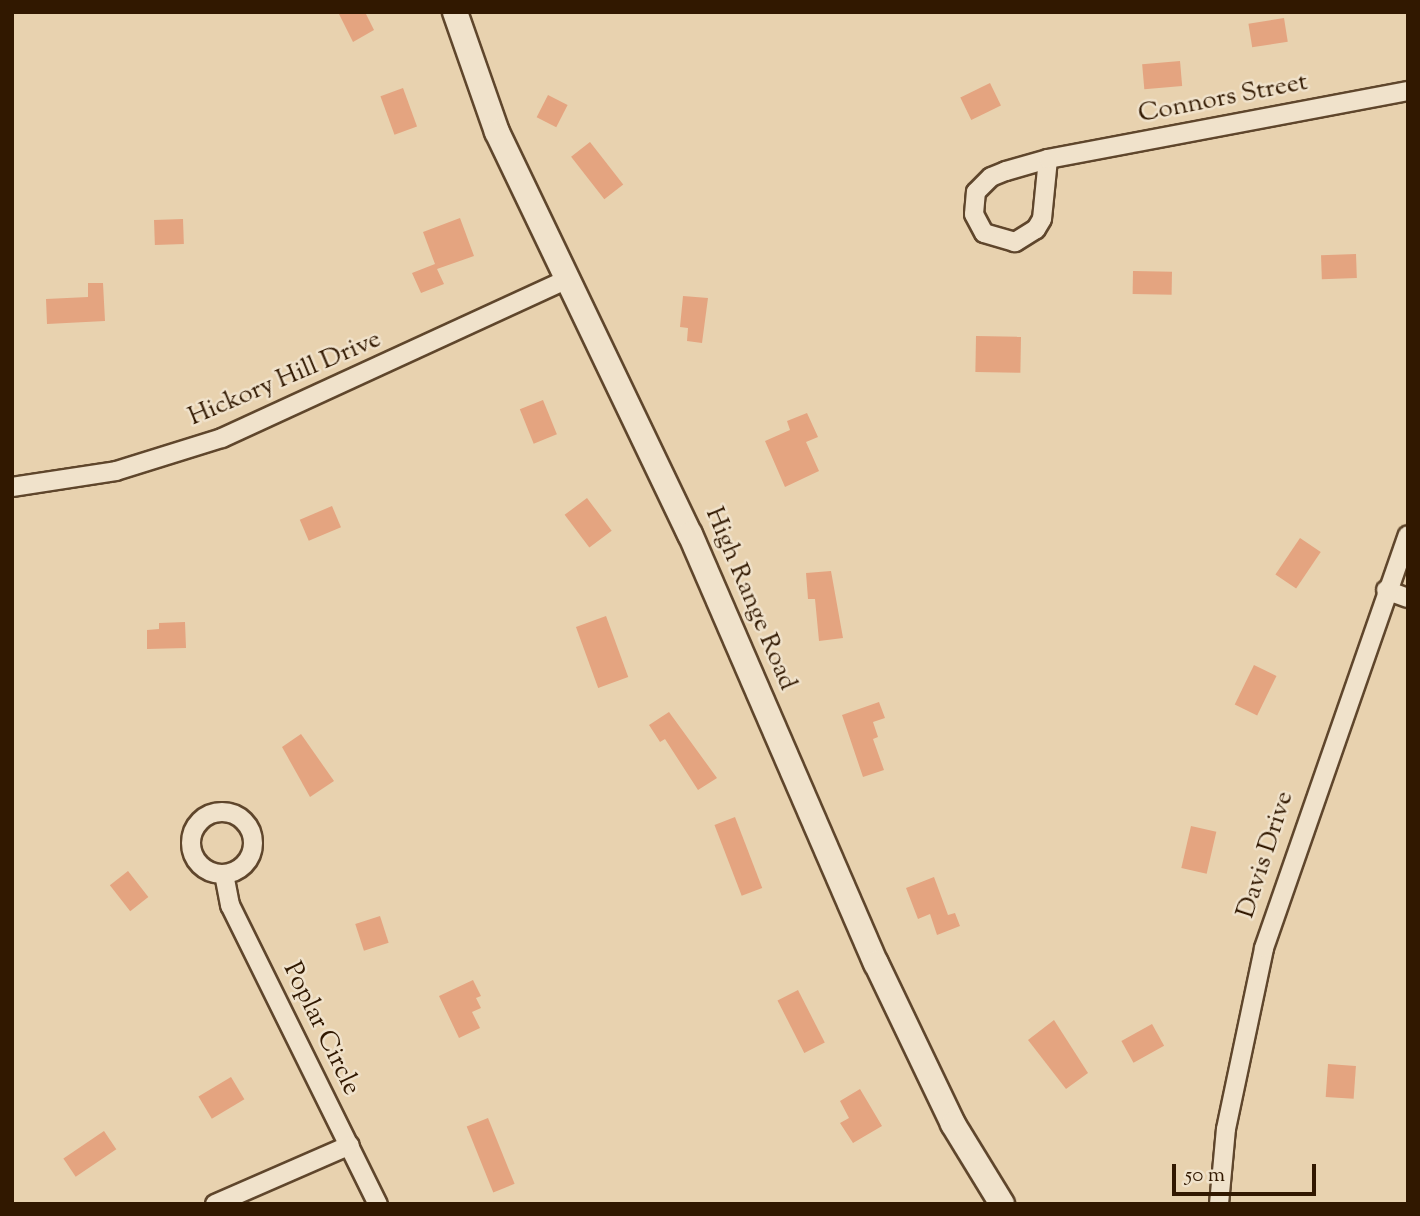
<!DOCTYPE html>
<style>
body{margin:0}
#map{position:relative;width:1420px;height:1216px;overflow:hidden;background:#e8d2af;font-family:"Sorts Mill Goudy",serif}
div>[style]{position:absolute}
.building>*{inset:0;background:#e4a480;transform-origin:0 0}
.roads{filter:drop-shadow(2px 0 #5f462c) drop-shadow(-2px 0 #5f462c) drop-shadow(0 2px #5f462c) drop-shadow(0 -2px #5f462c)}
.street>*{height:18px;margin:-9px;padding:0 9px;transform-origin:9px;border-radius:9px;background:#f0e2cb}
.street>.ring{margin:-9px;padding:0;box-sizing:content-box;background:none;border:18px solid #f0e2cb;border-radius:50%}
.secondary>*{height:24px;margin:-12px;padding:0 12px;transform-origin:12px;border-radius:12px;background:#f0e2cb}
span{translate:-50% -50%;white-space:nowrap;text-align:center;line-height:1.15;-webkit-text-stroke:5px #f0e2cb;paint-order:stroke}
.street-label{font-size:26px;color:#311800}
.frame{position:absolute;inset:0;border:14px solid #311800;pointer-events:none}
.scale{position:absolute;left:1172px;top:1164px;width:144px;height:32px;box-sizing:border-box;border:4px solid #311800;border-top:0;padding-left:9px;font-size:21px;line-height:24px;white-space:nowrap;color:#311800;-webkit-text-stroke:5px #f0e2cb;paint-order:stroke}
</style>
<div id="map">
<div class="building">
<div style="clip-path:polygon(338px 12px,365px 12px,374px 30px,353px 42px)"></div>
<div style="left:1284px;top:18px;width:24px;height:36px;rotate:81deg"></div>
<div style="left:1180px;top:61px;width:25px;height:38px;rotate:85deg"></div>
<div style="left:990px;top:83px;width:25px;height:33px;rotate:64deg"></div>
<div style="left:403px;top:88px;width:41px;height:24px;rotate:70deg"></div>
<div style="left:548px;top:95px;width:22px;height:25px;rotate:27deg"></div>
<div style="left:590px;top:142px;width:54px;height:24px;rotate:52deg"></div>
<div style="clip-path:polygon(460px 218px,474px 256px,437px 269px,444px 284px,421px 293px,412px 273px,435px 264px,423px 232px)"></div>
<div style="left:183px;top:219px;width:25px;height:29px;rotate:88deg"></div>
<div style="left:1356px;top:254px;width:24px;height:35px;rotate:88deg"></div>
<div style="left:1133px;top:271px;width:39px;height:23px;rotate:1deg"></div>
<div style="clip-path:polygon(88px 283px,103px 283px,105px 321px,47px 324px,46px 299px,88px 297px)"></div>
<div style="clip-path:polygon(683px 296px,708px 298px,702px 343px,687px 341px,688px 328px,680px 327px)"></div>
<div style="left:976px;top:336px;width:45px;height:36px;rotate:1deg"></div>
<div style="left:543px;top:400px;width:37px;height:25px;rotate:68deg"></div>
<div style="clip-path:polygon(807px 413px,818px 437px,806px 442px,819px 471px,785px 487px,765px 441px,790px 430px,787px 421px)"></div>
<div style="left:587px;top:498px;width:41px;height:28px;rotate:53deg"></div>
<div style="left:332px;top:506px;width:23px;height:35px;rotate:67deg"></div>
<div style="left:1300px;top:538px;width:25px;height:44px;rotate:34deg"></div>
<div style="clip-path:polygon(831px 571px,843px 638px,819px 641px,815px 599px,808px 599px,806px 573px)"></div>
<div style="left:606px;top:616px;width:65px;height:32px;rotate:70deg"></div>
<div style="clip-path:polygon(185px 622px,186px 648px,147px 649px,147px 630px,159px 629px,159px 623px)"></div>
<div style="left:1254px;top:665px;width:25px;height:44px;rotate:26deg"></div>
<div style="clip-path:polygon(879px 702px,885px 718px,873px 722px,878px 737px,873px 739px,884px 770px,863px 777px,842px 715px)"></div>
<div style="clip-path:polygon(669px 712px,717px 778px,698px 790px,665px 739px,660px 742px,649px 725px)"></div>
<div style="clip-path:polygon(301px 734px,334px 781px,310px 797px,282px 747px)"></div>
<div style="left:735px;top:817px;width:76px;height:22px;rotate:69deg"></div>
<div style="left:1191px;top:826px;width:26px;height:43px;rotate:13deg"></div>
<div style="left:128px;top:871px;width:33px;height:23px;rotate:52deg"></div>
<div style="clip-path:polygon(934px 877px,948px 915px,955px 913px,960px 926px,937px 935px,930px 914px,918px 919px,906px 888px)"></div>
<div style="left:380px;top:916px;width:28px;height:26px;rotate:72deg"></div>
<div style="clip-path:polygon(473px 980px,481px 996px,476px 998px,481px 1008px,472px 1012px,480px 1028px,459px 1038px,439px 996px)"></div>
<div style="left:798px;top:990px;width:59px;height:23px;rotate:63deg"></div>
<div style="clip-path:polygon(1054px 1020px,1088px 1073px,1066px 1089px,1028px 1040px)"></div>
<div style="left:1152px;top:1024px;width:25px;height:35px;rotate:61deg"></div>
<div style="left:1328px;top:1064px;width:28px;height:33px;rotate:4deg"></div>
<div style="left:231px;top:1077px;width:26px;height:38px;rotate:59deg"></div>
<div style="clip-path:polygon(860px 1089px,882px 1126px,853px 1143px,840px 1123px,849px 1118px,840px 1101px)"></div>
<div style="left:488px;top:1118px;width:71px;height:23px;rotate:68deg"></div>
<div style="left:104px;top:1131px;width:22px;height:49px;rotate:56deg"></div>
</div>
<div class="roads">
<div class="street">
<div style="left:1048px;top:159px;width:60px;rotate:95.7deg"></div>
<div style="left:1042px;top:219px;width:12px;rotate:121deg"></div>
<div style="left:1036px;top:229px;width:25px;rotate:148deg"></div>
<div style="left:1015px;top:242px;width:32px;rotate:-164deg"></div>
<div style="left:984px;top:233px;width:21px;rotate:-118deg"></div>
<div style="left:974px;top:214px;width:22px;rotate:-85deg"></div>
<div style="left:976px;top:192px;width:21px;rotate:-45deg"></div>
<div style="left:991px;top:177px;width:16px;rotate:-22deg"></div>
<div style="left:1006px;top:171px;width:44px;rotate:-15.9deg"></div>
<div style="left:1048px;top:159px;width:366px;rotate:-10.7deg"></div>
<div style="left:12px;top:487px;width:105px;rotate:-8.7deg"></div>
<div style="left:116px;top:471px;width:111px;rotate:-17.3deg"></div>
<div style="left:222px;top:438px;width:379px;rotate:-24.7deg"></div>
<div style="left:1386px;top:590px;width:23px;rotate:20deg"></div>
<div class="ring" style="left:191px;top:812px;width:44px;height:44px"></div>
<div style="left:224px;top:874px;width:32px;rotate:79deg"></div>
<div style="left:230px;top:905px;width:334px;rotate:63.7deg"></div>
<div style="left:215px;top:1204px;width:147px;rotate:-23.6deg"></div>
<div style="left:1219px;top:1204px;width:75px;rotate:-84.7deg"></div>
<div style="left:1226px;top:1129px;width:185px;rotate:-78.1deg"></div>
<div style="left:1264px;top:948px;width:437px;rotate:-70.8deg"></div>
</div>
<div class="secondary">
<div style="left:455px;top:12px;width:127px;rotate:70.7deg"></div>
<div style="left:497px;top:132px;width:446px;rotate:64.4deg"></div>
<div style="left:690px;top:534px;width:468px;rotate:66.6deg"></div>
<div style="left:876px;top:963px;width:178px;rotate:64.4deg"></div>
<div style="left:953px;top:1124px;width:94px;rotate:58.5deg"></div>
</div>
</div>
<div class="street-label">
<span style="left:1223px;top:99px;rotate:-11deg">Connors Street</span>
<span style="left:285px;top:379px;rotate:-23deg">Hickory Hill Drive</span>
<span style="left:750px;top:599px;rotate:67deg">High Range Road</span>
<span style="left:1266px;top:855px;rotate:-72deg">Davis Drive</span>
<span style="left:321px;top:1029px;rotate:64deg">Poplar Circle</span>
</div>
<div class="frame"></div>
<div class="scale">50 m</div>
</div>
